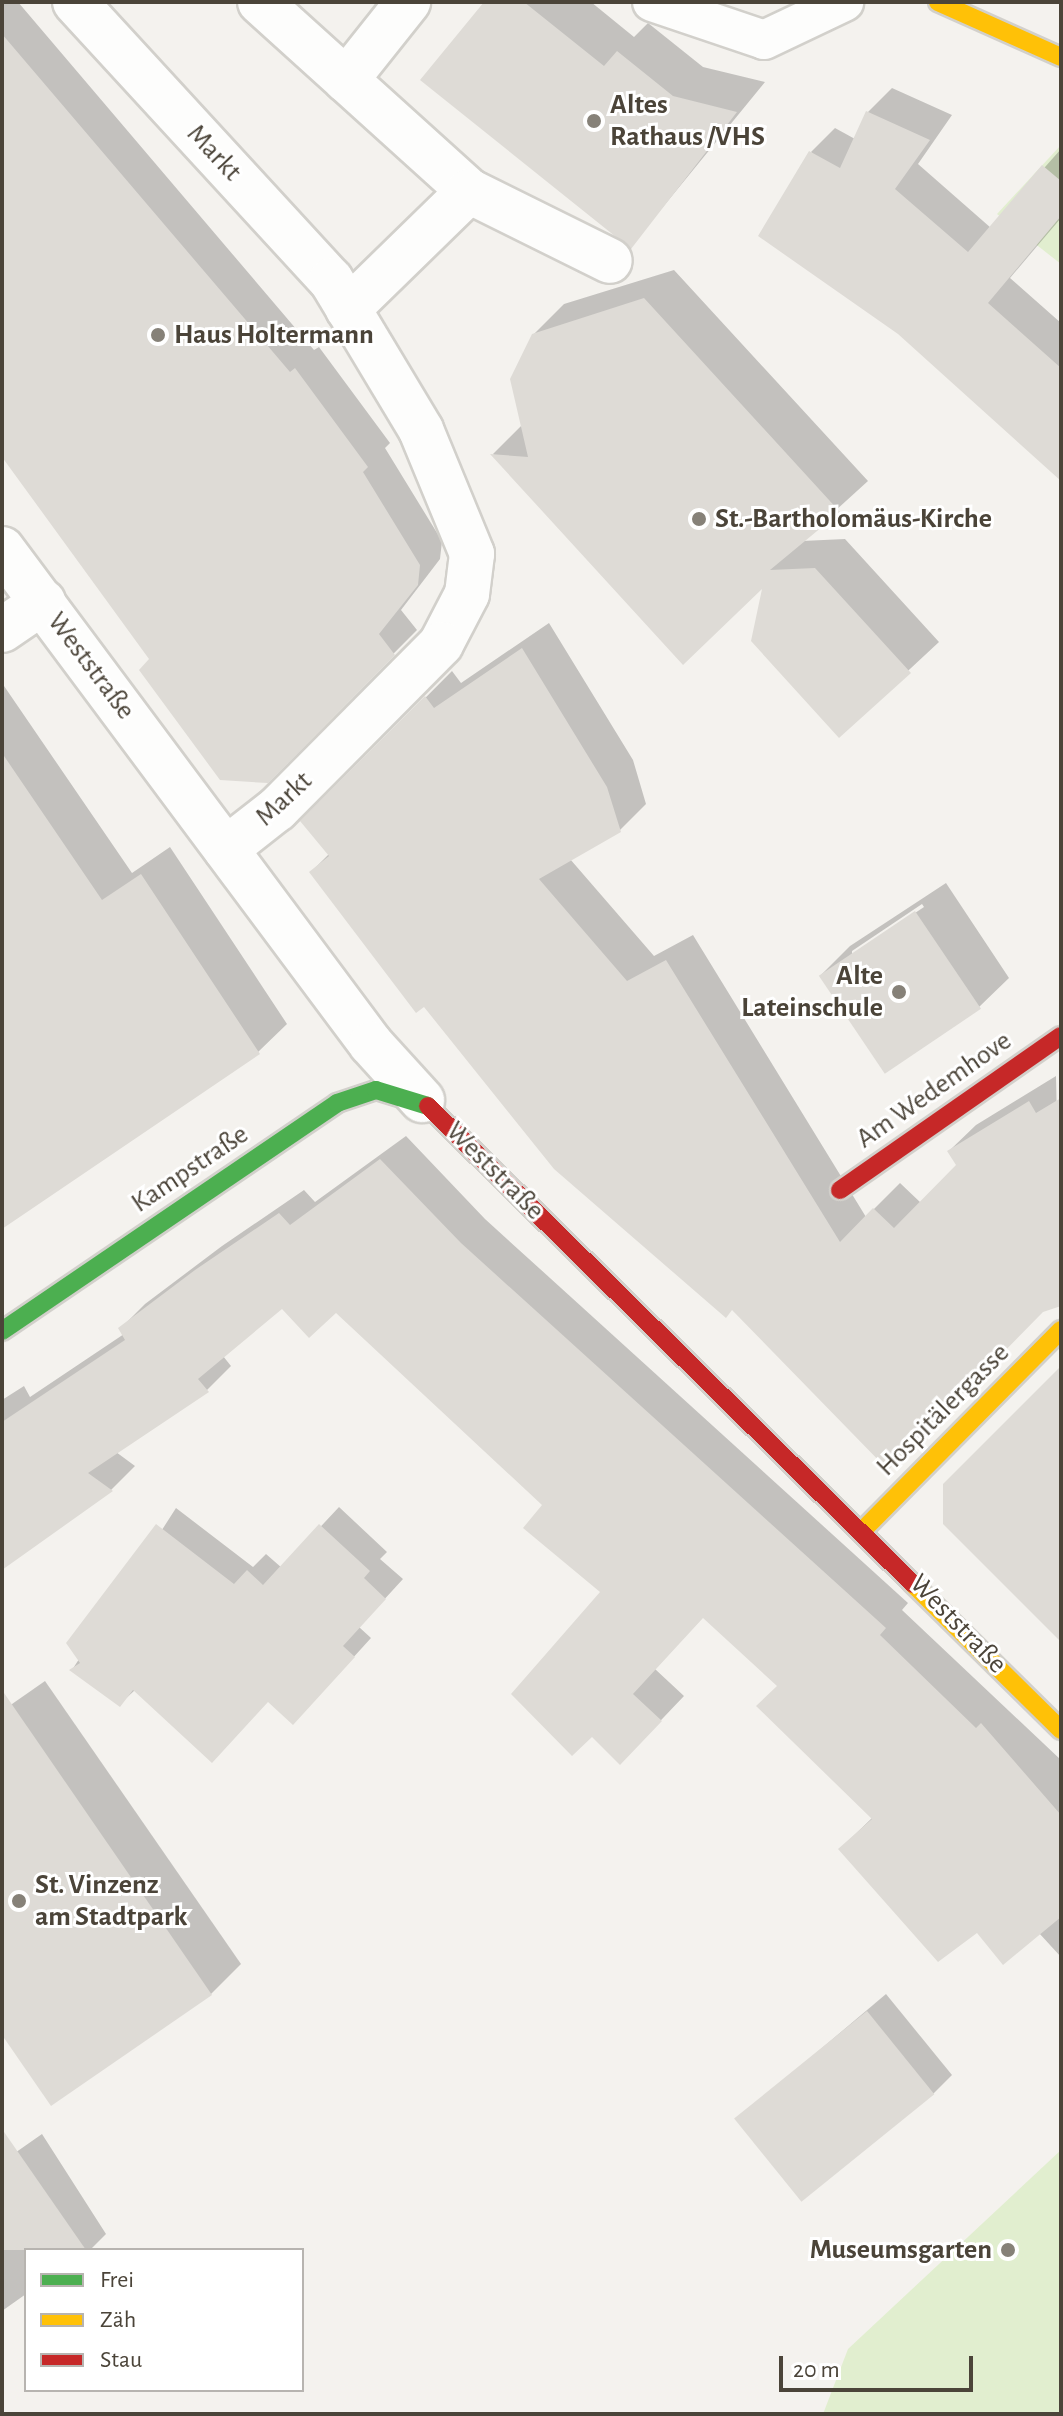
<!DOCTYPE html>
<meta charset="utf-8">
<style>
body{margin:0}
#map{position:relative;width:1063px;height:2416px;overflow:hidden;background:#f4f2ee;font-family:"Alegreya Sans",sans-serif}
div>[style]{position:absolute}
.green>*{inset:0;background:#e1eecf}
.shadow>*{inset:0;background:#0003}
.building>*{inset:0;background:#dedbd6;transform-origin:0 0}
.roads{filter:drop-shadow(2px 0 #d2d0cb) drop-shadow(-2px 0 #d2d0cb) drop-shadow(0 2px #d2d0cb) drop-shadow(0 -2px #d2d0cb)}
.lane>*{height:38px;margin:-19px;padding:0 19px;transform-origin:19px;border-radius:19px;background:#fdfdfc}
.street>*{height:44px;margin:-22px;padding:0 22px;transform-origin:22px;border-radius:22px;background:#fdfdfc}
.fast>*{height:18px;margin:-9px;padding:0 9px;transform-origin:9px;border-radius:9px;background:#4caf50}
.slow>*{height:18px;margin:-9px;padding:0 9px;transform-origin:9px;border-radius:9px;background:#ffc107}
.jam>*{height:18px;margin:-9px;padding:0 9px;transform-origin:9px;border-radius:9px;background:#c62828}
.dots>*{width:22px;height:22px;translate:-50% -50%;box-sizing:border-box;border:4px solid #fff;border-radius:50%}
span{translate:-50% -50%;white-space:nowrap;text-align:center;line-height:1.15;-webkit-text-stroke:6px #fff;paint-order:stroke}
.poi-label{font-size:28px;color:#4b4439;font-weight:700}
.left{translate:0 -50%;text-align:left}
.right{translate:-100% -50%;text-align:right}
.street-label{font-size:28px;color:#4b4439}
.frame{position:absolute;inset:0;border:4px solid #4b4439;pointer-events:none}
.legend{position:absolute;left:24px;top:2248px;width:280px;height:144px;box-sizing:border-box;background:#fff;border:2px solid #b7b4b0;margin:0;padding:10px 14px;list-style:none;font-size:24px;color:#4b4439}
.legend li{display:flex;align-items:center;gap:16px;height:40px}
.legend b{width:40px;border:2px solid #b7b4b0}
.scale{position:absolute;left:779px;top:2356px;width:194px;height:36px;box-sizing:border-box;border:4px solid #4b4439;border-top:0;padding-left:10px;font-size:24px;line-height:28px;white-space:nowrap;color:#4b4439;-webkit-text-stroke:6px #fff;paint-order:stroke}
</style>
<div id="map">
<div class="green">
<div style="clip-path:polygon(1061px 145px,1061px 264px,997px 214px)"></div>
<div style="clip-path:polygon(1061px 2150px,1061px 2414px,823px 2414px,848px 2349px)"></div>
</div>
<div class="shadow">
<div style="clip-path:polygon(2px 2px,18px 2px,314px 350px,319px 347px,390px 443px,385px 448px,442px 541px,440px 559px,401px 610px,417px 630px,267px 781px,152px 659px,2px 455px)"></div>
<div style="clip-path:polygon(486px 2px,591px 2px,634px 37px,648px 23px,703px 67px,765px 82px,631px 246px)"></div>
<div style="clip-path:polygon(892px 88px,952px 115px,918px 164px,991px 228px,1061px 149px,1061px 218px,1010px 278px,1061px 323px,1061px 479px,811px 152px,835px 128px,855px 139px,868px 112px)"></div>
<div style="clip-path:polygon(674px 270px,868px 481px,802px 541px,845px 539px,939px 642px,839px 735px,766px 583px,683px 662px,493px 454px,523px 424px,533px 335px,564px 304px)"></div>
<div style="clip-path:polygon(549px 623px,633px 760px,646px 804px,620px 830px,570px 859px,654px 956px,693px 935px,866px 1217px,900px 1183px,921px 1203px,958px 1165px,949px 1151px,976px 1125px,1056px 1076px,1061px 1305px,733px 1308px,425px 1005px,311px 872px,330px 853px,303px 821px,452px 671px,461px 683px)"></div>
<div style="clip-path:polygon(2px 683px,132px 873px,170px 847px,287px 1024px,258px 1052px,2px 1225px)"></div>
<div style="clip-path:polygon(evenodd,946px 883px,1009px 978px,979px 1007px,820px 976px,850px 946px,946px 883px,922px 904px,924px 907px,852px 955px,852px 951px,922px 904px)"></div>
<div style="clip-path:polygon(406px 1136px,485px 1219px,908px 1603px,902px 1610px,1061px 1760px,1061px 1957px,1039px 1933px,977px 1930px,840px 1849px,873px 1817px,780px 1686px,704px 1616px,655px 1669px,684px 1696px,644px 1738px,603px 1592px,545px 1505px,336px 1310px,282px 1306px,223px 1356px,231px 1366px,207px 1390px,116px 1452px,135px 1466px,111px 1490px,2px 1559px,2px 1400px,24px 1386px,30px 1397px,124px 1334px,121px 1328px,145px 1304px,222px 1246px,304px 1190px,315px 1202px)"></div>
<div style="clip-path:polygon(339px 1507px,387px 1552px,380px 1559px,403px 1579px,359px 1627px,371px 1638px,311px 1704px,135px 1690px,120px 1704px,72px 1670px,176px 1508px,253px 1567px,266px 1554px,282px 1568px)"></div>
<div style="clip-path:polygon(45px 1681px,241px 1964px,211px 1994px,2px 2034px,2px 1711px)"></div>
<div style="clip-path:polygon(886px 1994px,952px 2075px,933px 2094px,738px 2119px)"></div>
<div style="clip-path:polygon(42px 2134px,106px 2234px,90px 2250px,26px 2250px,26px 2294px,2px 2311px,2px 2162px)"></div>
</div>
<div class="building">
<div style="clip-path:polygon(484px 2px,524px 2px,604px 66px,617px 51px,673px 96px,737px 112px,631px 249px,420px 80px)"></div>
<div style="clip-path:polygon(2px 34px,290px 372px,295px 368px,368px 467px,363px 472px,420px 565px,418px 585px,379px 634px,395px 655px,268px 783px,220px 780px,139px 670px,149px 659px,2px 457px)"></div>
<div style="clip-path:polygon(866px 111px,930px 140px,895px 189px,968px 252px,1042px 165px,1061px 181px,1061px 216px,988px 303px,1061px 368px,1061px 481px,898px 334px,758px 236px,809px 151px,840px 168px)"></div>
<div style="clip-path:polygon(644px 298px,840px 512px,770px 570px,815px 568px,911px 673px,839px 738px,751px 641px,762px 589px,683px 665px,490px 454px,528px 457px,510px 379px,532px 334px)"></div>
<div style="clip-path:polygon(522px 648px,607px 787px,621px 832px,539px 879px,627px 981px,666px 960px,840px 1242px,873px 1208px,894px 1228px,956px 1165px,947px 1151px,1029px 1101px,1036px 1113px,1061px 1098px,1061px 1306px,1043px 1312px,888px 1470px,732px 1310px,726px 1318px,554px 1169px,424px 1007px,416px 1013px,309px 872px,329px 856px,300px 821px,425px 696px,434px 708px)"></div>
<div style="clip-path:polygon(2px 753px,102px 900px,141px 874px,260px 1054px,2px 1229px)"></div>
<div style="left:915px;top:911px;width:118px;height:116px;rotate:56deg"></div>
<div style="clip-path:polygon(380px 1159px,461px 1243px,886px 1628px,880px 1635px,976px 1728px,981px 1723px,1061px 1815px,1061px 1917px,1003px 1965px,977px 1933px,938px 1962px,838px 1849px,872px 1819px,756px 1706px,777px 1686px,703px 1618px,633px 1694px,662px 1721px,620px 1765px,592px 1737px,572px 1756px,511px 1694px,600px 1592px,523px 1528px,542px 1505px,336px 1313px,309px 1338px,282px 1309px,198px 1379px,209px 1392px,88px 1473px,113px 1491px,2px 1570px,2px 1422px,125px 1340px,118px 1328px,195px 1270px,279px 1213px,290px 1225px)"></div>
<div style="clip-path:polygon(1061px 1366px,1061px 1642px,943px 1524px,943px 1484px)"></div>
<div style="clip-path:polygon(156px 1524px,234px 1584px,247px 1570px,263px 1585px,319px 1524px,370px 1571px,364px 1578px,386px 1599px,343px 1646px,355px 1657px,293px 1725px,268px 1702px,212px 1763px,133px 1690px,120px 1707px,69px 1670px,80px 1663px,66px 1643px)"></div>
<div style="clip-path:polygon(2px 1690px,212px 1995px,51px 2106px,2px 2035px)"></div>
<div style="left:867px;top:2011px;width:107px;height:171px;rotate:51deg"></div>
<div style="clip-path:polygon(2px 2129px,86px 2250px,2px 2250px)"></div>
</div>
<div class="roads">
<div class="lane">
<div style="left:652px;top:2px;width:118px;rotate:18.7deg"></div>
<div style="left:764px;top:40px;width:89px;rotate:-25.4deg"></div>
</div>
<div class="street">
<div style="left:75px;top:2px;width:378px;rotate:47.4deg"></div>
<div style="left:331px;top:280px;width:175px;rotate:59deg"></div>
<div style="left:421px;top:430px;width:134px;rotate:67.6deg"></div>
<div style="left:472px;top:554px;width:40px;rotate:97.1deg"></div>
<div style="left:467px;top:594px;width:56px;rotate:117.5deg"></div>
<div style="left:441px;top:644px;width:233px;rotate:134.8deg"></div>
<div style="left:277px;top:809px;width:65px;rotate:141.9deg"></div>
<div style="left:260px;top:2px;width:282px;rotate:42.1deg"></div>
<div style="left:469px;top:191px;width:157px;rotate:26.4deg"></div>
<div style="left:346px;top:80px;width:100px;rotate:-51.5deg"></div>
<div style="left:348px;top:309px;width:169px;rotate:-44.3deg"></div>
<div style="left:2px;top:549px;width:617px;rotate:53.3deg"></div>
<div style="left:371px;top:1044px;width:76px;rotate:47.7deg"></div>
<div style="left:2px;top:630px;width:50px;rotate:-34.3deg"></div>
</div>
<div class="fast">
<div style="left:2px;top:1331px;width:405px;rotate:-34.2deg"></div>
<div style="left:337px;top:1103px;width:41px;rotate:-18.4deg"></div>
<div style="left:376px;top:1090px;width:54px;rotate:17.1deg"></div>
</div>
<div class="slow">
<div style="left:938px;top:2px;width:135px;rotate:24.1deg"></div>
<div style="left:864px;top:1529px;width:280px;rotate:-45.3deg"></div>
<div style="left:913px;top:1584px;width:208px;rotate:44.6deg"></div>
</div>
<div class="jam">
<div style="left:428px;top:1106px;width:681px;rotate:44.58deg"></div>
<div style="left:840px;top:1190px;width:269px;rotate:-34.9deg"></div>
</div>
</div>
<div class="dots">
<div style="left:594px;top:121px;background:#868178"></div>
<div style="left:158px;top:335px;background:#868178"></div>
<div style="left:699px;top:519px;background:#868178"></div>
<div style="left:899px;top:992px;background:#868178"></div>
<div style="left:19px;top:1901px;background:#868178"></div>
<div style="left:1008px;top:2250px;background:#868178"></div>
</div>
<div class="poi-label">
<span class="left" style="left:610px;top:121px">Altes<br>Rathaus /VHS</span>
<span class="left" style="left:174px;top:335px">Haus Holtermann</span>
<span class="left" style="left:715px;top:519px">St.-Bartholomäus-Kirche</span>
<span class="right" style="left:883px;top:992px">Alte<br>Lateinschule</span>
<span class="left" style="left:35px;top:1901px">St. Vinzenz<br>am Stadtpark</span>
<span class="right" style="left:992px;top:2250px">Museumsgarten</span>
</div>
<div class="street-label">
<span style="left:214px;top:153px;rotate:47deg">Markt</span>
<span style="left:91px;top:666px;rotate:53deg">Weststraße</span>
<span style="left:284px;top:799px;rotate:-43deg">Markt</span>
<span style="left:934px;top:1090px;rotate:-35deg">Am Wedemhove</span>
<span style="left:190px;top:1169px;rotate:-34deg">Kampstraße</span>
<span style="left:495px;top:1171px;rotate:45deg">Weststraße</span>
<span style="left:943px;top:1410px;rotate:-45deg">Hospitälergasse</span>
<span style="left:958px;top:1624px;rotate:46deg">Weststraße</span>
</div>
<div class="frame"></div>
<ul class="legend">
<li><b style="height:10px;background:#4caf50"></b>Frei</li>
<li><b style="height:10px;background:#ffc107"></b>Zäh</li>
<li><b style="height:10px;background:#c62828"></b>Stau</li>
</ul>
<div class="scale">20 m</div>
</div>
